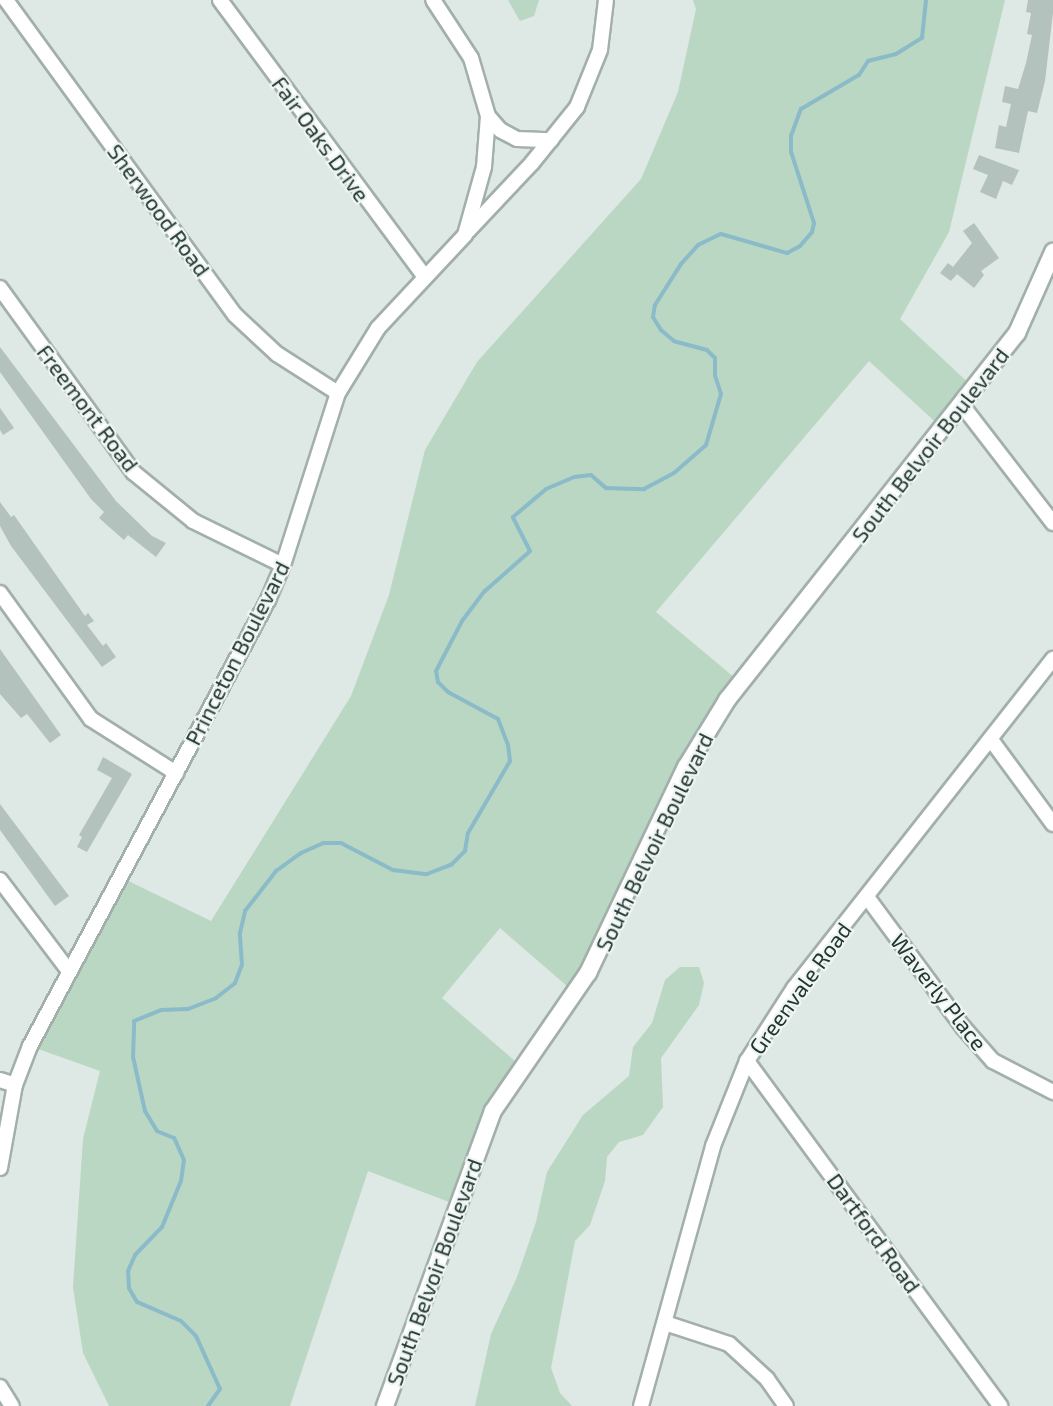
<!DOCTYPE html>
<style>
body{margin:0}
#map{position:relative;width:1053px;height:1406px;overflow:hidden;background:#dee8e4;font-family:"Exo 2",sans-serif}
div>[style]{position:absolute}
.green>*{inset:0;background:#b9d7c3}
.stream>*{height:4px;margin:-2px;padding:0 2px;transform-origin:2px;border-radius:2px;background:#8bbbc8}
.building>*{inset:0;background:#b4c2bd}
.roads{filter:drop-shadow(2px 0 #a2afab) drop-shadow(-2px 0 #a2afab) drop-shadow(0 2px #a2afab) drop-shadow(0 -2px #a2afab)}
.minor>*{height:14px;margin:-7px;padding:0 7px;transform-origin:7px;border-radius:7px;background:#fff}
.tertiary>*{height:16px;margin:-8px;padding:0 8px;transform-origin:8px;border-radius:8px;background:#fff}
span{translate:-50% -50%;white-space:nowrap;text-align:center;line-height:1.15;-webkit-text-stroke:4.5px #eef5f2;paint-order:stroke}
.street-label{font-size:22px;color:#223631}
</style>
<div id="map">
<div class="green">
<div style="clip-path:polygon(508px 0,539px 0,534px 16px,520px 21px)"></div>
<div style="clip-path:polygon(693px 0,1005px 0,949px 232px,900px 319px,975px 389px,943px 429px,869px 361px,656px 612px,741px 683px,727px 700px,575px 993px,500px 928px,442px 998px,523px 1068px,493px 1111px,457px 1205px,368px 1171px,290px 1406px,109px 1406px,83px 1353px,73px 1287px,83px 1139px,100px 1071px,30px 1046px,120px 877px,211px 921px,351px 696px,389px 595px,425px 450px,477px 362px,641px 179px,678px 92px,696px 9px)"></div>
<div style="clip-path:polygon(680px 967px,699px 967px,704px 983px,699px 1005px,661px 1058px,663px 1107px,643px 1135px,619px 1142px,607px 1157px,605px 1181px,590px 1225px,575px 1241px,551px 1368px,560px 1393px,572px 1406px,475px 1406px,491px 1334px,517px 1277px,536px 1222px,547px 1172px,583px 1115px,629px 1076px,633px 1047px,652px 1023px,665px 980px)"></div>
</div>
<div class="stream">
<div style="left:208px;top:1406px;width:21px;rotate:-55deg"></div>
<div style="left:220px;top:1389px;width:58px;rotate:-114.4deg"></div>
<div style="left:196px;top:1336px;width:21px;rotate:-135deg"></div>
<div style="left:181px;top:1321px;width:48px;rotate:-156.6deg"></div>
<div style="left:137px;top:1302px;width:16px;rotate:-120deg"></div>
<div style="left:129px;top:1288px;width:17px;rotate:-93deg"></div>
<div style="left:128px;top:1271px;width:17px;rotate:-66deg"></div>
<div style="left:135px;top:1255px;width:39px;rotate:-46deg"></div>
<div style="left:162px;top:1227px;width:50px;rotate:-67.6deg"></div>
<div style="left:181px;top:1181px;width:21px;rotate:-82deg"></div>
<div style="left:184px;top:1160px;width:24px;rotate:-114deg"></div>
<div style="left:174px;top:1138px;width:18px;rotate:-158deg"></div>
<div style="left:157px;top:1131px;width:23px;rotate:-121deg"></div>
<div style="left:145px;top:1111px;width:55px;rotate:-102.5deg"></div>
<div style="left:133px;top:1057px;width:36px;rotate:-88deg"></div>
<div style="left:134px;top:1021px;width:29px;rotate:-22deg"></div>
<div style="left:161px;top:1010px;width:27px;rotate:-2deg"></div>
<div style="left:188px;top:1009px;width:30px;rotate:-21deg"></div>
<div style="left:216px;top:998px;width:24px;rotate:-38deg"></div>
<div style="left:235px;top:983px;width:19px;rotate:-69deg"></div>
<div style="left:242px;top:965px;width:32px;rotate:-94deg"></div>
<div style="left:240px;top:933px;width:23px;rotate:-77deg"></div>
<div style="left:245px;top:911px;width:51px;rotate:-52.2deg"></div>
<div style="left:276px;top:871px;width:31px;rotate:-36deg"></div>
<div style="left:301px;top:853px;width:24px;rotate:-24deg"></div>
<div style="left:323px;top:843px;width:18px"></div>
<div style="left:341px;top:843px;width:59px;rotate:27.4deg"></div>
<div style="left:393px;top:870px;width:34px;rotate:7deg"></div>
<div style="left:427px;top:874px;width:26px;rotate:-21deg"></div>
<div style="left:451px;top:865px;width:20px;rotate:-45deg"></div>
<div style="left:465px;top:851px;width:18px;rotate:-81deg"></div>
<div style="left:468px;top:833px;width:83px;rotate:-59.7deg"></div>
<div style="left:510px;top:761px;width:16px;rotate:-97deg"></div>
<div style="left:508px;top:745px;width:28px;rotate:-111deg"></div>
<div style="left:498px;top:719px;width:57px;rotate:-151.6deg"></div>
<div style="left:448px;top:692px;width:14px;rotate:-135deg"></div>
<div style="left:438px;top:682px;width:11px;rotate:-100deg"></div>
<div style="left:436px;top:671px;width:56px;rotate:-62.5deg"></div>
<div style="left:462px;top:621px;width:38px;rotate:-53deg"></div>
<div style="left:485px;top:591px;width:60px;rotate:-41.6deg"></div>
<div style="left:530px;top:551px;width:38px;rotate:-117deg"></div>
<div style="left:513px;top:517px;width:43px;rotate:-40.3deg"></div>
<div style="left:546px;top:489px;width:30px;rotate:-23deg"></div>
<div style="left:574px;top:477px;width:17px;rotate:-7deg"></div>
<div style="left:591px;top:475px;width:20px;rotate:41deg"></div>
<div style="left:606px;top:488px;width:38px;rotate:2deg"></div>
<div style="left:644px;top:489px;width:34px;rotate:-28deg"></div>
<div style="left:674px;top:473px;width:43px;rotate:-41.2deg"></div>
<div style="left:706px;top:445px;width:53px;rotate:-73.6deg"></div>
<div style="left:721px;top:394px;width:20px;rotate:-108deg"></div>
<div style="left:715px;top:375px;width:17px;rotate:-90deg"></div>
<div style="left:715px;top:358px;width:11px;rotate:-135deg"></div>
<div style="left:707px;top:350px;width:34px;rotate:-165deg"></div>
<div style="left:674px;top:341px;width:17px;rotate:-140deg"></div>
<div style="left:661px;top:330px;width:15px;rotate:-122deg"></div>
<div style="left:653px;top:317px;width:12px;rotate:-81deg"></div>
<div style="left:655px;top:305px;width:49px;rotate:-57.6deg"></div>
<div style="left:681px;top:264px;width:25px;rotate:-48deg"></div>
<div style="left:698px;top:245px;width:25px;rotate:-26deg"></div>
<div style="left:721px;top:234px;width:69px;rotate:16.1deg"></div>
<div style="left:787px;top:253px;width:15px;rotate:-28deg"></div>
<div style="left:800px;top:246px;width:18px;rotate:-49deg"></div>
<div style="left:812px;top:232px;width:9px;rotate:-77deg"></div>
<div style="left:814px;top:223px;width:75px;rotate:-107.9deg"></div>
<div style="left:791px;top:152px;width:16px;rotate:-90deg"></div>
<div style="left:791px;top:136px;width:29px;rotate:-70deg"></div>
<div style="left:801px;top:109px;width:67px;rotate:-30.4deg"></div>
<div style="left:859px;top:75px;width:17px;rotate:-57deg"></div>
<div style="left:868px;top:61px;width:29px;rotate:-14deg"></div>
<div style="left:896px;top:54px;width:31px;rotate:-32deg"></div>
<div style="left:922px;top:38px;width:38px;rotate:-84deg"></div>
</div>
<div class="building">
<div style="clip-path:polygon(1028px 0,1053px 0,1053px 13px,1045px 81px,1037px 113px,1028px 111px,1019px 153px,995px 148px,999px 125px,1006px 127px,1011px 104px,1002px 102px,1005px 86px,1018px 89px,1026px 63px,1032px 35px,1027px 34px,1031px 13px,1026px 12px)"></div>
<div style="clip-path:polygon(979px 155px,1019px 170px,1012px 185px,1003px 181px,996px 199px,980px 192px,988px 175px,973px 169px)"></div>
<div style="clip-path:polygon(974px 223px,999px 258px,981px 271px,984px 275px,974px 288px,957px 274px,951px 281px,940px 273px,948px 263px,953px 267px,972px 243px,963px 231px)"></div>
<div style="clip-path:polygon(0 347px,116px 501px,152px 536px,166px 543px,156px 557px,128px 535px,124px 540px,99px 518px,104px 512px,91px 499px,0 372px)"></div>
<div style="clip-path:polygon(0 408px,14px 428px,3px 435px,0 430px)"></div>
<div style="clip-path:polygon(0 502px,11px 517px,14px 515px,85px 616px,88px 613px,94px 621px,87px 625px,103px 646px,106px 643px,116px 657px,102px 667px,11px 546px,0 526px)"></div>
<div style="clip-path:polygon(0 649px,61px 735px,50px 743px,27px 714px,21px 718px,0 694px)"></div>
<div style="clip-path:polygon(103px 757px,132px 774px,87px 852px,77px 847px,82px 837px,79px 835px,112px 778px,97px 770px)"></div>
<div style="clip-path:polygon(0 804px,69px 896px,55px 906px,0 830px)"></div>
</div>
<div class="roads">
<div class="minor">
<div style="left:6px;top:0;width:389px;rotate:54deg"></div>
<div style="left:235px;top:315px;width:57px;rotate:42.9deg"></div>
<div style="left:277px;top:354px;width:72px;rotate:32.6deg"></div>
<div style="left:220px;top:0;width:343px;rotate:53.5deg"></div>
<div style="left:488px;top:116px;width:18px;rotate:49deg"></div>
<div style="left:500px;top:130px;width:19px;rotate:28deg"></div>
<div style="left:517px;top:139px;width:34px;rotate:2deg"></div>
<div style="left:468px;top:231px;width:93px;rotate:-46.7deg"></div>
<div style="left:532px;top:163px;width:72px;rotate:-51.2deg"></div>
<div style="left:577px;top:107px;width:61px;rotate:-68deg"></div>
<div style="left:600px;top:50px;width:50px;rotate:-83.2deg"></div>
<div style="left:0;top:288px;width:227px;rotate:54.1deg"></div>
<div style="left:133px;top:472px;width:77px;rotate:39.2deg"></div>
<div style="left:193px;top:521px;width:100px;rotate:26.1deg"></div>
<div style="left:962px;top:405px;width:149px;rotate:52.4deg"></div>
<div style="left:0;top:593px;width:155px;rotate:54.2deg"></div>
<div style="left:91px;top:719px;width:101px;rotate:32.4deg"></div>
<div style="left:992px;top:741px;width:103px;rotate:53.7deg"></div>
<div style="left:0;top:880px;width:113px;rotate:52.9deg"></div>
<div style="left:867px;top:897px;width:162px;rotate:53.6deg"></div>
<div style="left:963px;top:1027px;width:45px;rotate:48.6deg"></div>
<div style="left:993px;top:1061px;width:68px;rotate:27.3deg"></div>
<div style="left:747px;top:1061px;width:428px;rotate:53.7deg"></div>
<div style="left:0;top:1080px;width:16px;rotate:18deg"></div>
<div style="left:0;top:1168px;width:84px;rotate:-79.8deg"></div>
<div style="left:15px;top:1085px;width:42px;rotate:-69deg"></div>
<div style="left:30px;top:1046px;width:506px;rotate:-61.91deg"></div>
<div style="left:268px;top:600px;width:38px;rotate:-67deg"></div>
<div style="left:283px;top:565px;width:181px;rotate:-72.3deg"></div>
<div style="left:338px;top:393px;width:76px;rotate:-58.4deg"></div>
<div style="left:378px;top:328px;width:127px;rotate:-46.9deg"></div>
<div style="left:465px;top:235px;width:71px;rotate:-74.4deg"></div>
<div style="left:484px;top:167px;width:51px;rotate:-85.5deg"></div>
<div style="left:488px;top:116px;width:60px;rotate:-106.3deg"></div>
<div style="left:471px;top:58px;width:69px;rotate:-123.2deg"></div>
<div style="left:665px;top:1323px;width:67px;rotate:18.2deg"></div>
<div style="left:729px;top:1344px;width:52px;rotate:42.6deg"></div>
<div style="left:767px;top:1379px;width:33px;rotate:55deg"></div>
<div style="left:0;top:1387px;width:22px;rotate:58deg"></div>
<div style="left:641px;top:1406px;width:270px;rotate:-74.5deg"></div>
<div style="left:713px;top:1146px;width:92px;rotate:-68.2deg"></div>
<div style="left:747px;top:1061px;width:87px;rotate:-57.2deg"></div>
<div style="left:794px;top:988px;width:419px;rotate:-51.8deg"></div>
</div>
<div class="tertiary">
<div style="left:385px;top:1406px;width:314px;rotate:-69.9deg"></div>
<div style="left:493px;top:1111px;width:168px;rotate:-55.5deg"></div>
<div style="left:588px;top:973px;width:228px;rotate:-64.6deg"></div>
<div style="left:686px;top:767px;width:79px;rotate:-58.5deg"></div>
<div style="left:727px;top:700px;width:468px;rotate:-51.7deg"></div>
<div style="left:1017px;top:333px;width:89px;rotate:-66deg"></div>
</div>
</div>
<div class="street-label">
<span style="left:321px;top:139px;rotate:54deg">Fair Oaks Drive</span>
<span style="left:159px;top:210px;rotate:54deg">Sherwood Road</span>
<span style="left:88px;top:408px;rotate:53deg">Freemont Road</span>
<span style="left:930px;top:445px;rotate:-52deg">South Belvoir Boulevard</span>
<span style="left:237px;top:653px;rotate:-63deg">Princeton Boulevard</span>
<span style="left:654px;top:842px;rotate:-64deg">South Belvoir Boulevard</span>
<span style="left:800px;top:988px;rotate:-54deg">Greenvale Road</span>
<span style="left:939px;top:992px;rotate:52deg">Waverly Place</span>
<span style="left:874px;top:1233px;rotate:54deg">Dartford Road</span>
<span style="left:434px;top:1272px;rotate:-70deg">South Belvoir Boulevard</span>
</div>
</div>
